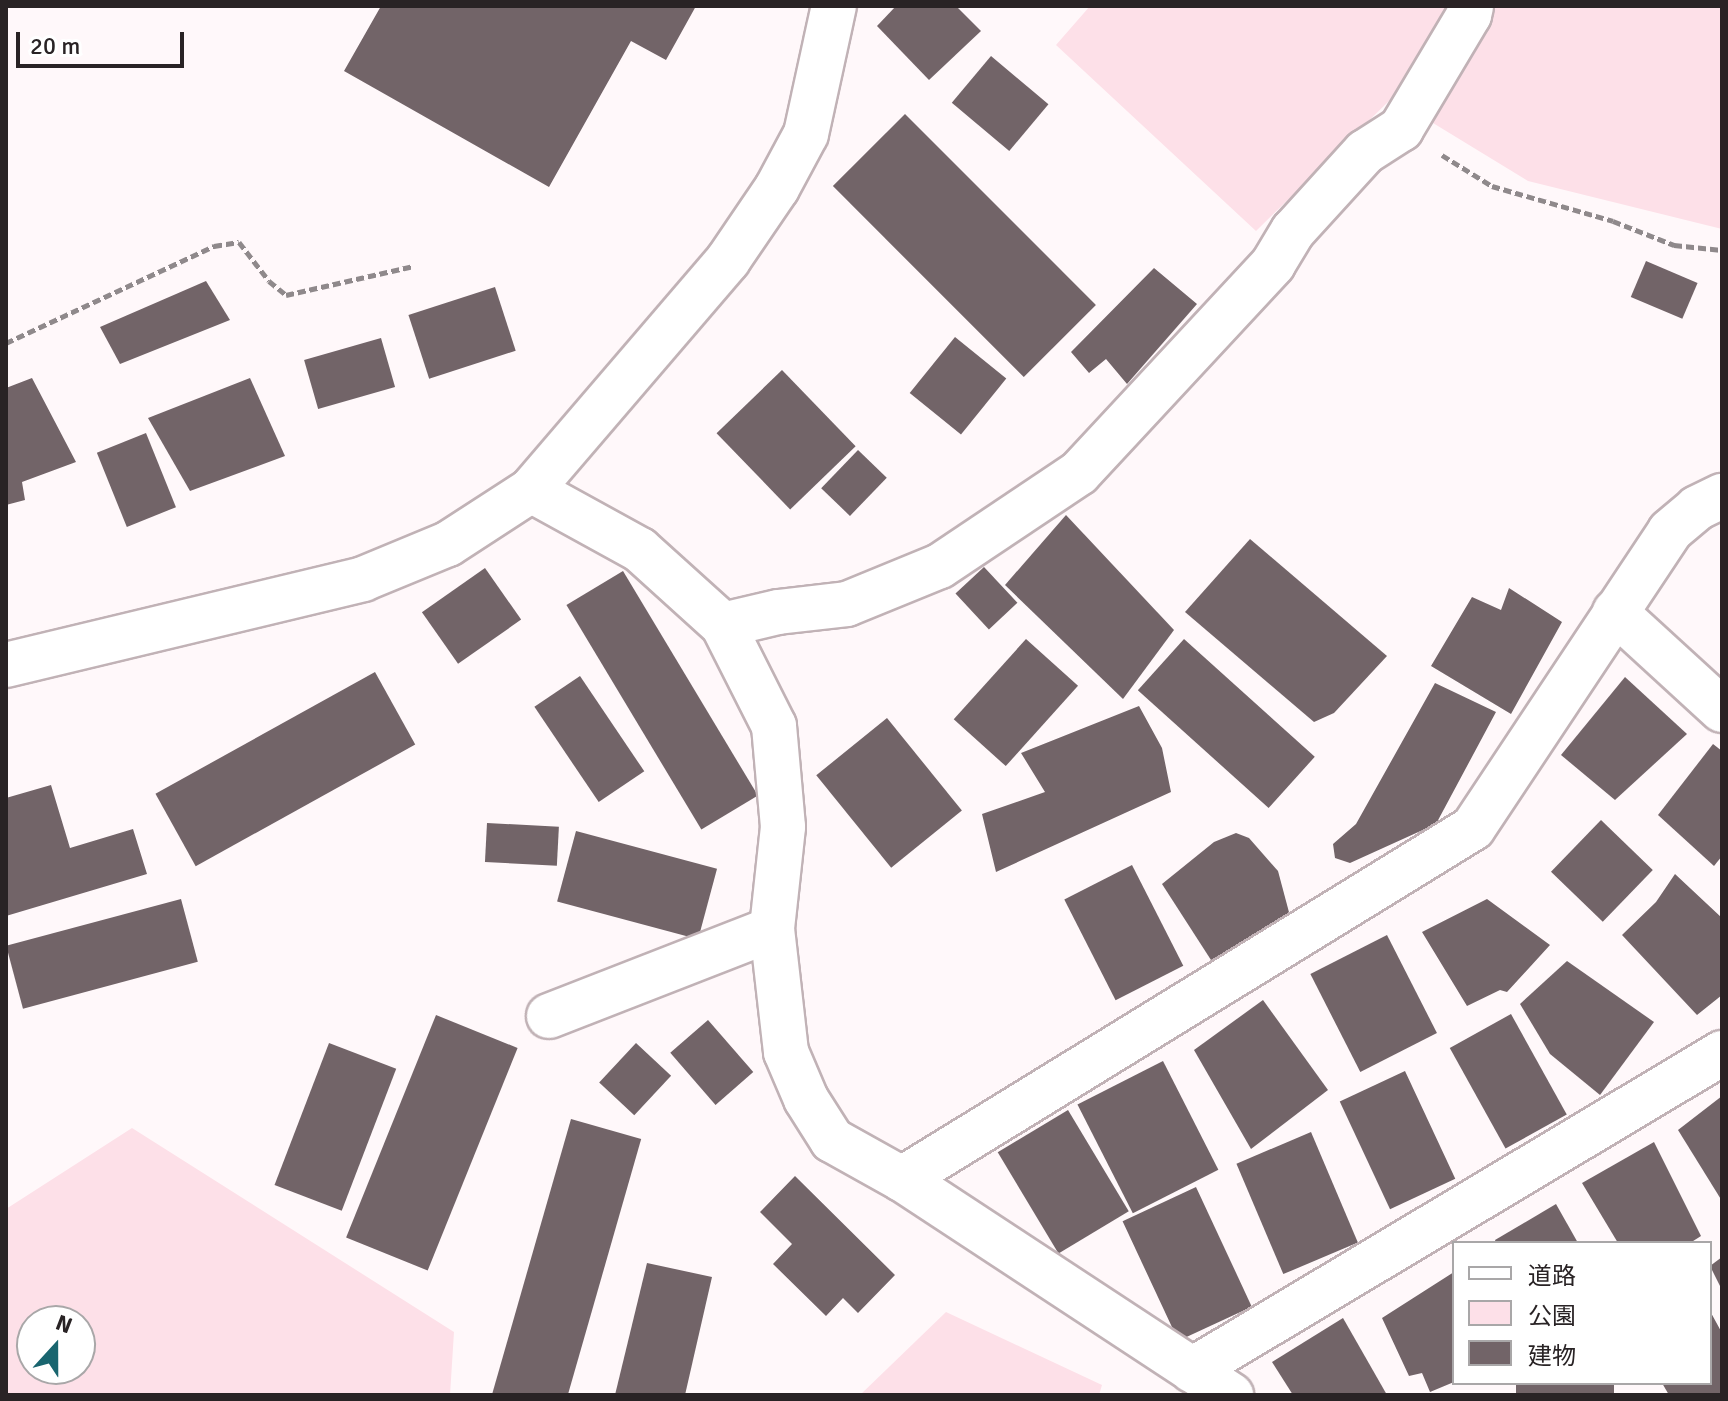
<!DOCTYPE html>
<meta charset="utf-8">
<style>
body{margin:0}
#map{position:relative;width:1728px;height:1401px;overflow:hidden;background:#fff8fa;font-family:Signika,"Noto Sans JP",sans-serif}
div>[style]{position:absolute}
.green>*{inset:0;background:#fde0e8}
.building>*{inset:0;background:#726468;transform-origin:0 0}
.path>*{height:5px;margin-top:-2.5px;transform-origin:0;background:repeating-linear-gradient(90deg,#8f898b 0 8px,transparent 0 12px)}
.roads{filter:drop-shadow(2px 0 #c1b2b6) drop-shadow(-2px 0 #c1b2b6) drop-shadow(0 2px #c1b2b6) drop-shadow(0 -2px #c1b2b6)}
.street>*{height:44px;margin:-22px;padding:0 22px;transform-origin:22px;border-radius:22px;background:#fff}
span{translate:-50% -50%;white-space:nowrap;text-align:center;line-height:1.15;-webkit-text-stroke:8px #fff;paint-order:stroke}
.frame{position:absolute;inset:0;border:8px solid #292325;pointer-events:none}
.legend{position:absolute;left:1452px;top:1241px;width:260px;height:144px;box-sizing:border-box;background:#fff;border:2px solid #a9a7a8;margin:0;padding:10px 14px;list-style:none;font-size:24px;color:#292325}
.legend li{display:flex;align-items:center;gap:16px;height:40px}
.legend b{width:40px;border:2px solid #a9a7a8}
.north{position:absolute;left:16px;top:1305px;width:80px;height:80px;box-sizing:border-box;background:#fff;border:2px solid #a9a7a8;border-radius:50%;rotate:21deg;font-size:22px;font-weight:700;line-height:32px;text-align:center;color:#292325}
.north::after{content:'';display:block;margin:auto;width:28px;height:36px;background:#19656f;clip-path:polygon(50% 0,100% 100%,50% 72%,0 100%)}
.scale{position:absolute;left:16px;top:32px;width:168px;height:36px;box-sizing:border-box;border:4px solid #292325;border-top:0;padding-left:10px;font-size:24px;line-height:28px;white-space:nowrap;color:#292325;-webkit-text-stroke:6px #fff;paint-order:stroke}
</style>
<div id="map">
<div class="green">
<div style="clip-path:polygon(1090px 6px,1722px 6px,1722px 229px,1528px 181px,1392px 98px,1256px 231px,1056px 45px)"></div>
<div style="clip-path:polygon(evenodd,132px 1128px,454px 1332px,450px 1395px,6px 1395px,6px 1209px,132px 1128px,32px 1321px,80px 1321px,80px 1369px,32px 1369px,32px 1321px)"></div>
<div style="clip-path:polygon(946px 1312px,1102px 1385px,1099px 1395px,860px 1395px)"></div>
</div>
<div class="building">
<div style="clip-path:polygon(381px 6px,696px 6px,666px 60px,631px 41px,549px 187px,344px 71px)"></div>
<div style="clip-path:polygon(896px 6px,956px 6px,981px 31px,929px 80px,877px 26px)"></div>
<div style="left:991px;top:56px;width:75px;height:61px;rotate:40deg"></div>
<div style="left:905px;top:114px;width:270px;height:102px;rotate:45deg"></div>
<div style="left:1646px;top:261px;width:56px;height:39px;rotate:23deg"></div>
<div style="clip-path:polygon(1154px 268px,1197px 304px,1127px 384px,1106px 359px,1089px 373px,1071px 352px)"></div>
<div style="clip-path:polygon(206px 281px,230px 320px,120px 364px,100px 327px)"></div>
<div style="left:495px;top:287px;width:67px;height:91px;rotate:72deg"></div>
<div style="left:955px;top:337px;width:66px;height:72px;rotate:39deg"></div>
<div style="left:381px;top:338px;width:51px;height:80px;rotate:74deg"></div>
<div style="left:782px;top:370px;width:106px;height:91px;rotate:46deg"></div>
<div style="clip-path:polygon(32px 378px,76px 462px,22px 482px,25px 500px,6px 505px,6px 388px)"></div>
<div style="clip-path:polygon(250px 378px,285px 456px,190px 491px,148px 418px)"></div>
<div style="left:146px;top:433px;width:80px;height:53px;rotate:68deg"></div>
<div style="left:858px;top:450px;width:40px;height:53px;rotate:44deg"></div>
<div style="clip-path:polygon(1066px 515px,1174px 630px,1123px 699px,1005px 585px)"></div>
<div style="clip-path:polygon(1250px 539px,1387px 656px,1334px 713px,1314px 722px,1185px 612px)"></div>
<div style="left:984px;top:567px;width:49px;height:39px;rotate:47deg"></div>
<div style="left:485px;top:568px;width:63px;height:77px;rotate:55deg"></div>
<div style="left:623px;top:571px;width:262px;height:66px;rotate:59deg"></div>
<div style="clip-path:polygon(1509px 588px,1562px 622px,1511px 714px,1431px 666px,1472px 597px,1501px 610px)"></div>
<div style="left:1026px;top:639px;width:70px;height:108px;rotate:42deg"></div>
<div style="left:1184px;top:639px;width:176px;height:69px;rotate:42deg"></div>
<div style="left:375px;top:672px;width:83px;height:251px;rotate:61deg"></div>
<div style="left:580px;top:676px;width:115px;height:55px;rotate:56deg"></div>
<div style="clip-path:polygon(1625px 677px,1687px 734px,1615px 800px,1561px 755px)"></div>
<div style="clip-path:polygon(1435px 683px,1496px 712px,1436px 824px,1350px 863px,1335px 858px,1333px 844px,1356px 824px)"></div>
<div style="clip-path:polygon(1139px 706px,1162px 748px,1171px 792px,996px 872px,982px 814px,1045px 792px,1021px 753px)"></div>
<div style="left:887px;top:718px;width:119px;height:91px;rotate:51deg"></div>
<div style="clip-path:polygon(1713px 744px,1722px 751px,1722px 856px,1714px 866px,1658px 815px)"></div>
<div style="clip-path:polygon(51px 785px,70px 848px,133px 829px,147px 874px,6px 916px,6px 798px)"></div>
<div style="left:1601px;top:820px;width:72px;height:72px;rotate:44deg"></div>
<div style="left:487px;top:823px;width:72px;height:39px;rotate:3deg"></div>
<div style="left:576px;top:831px;width:146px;height:73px;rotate:15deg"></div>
<div style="clip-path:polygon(1236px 833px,1249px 838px,1278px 871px,1290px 916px,1211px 960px,1162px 884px,1214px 842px)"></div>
<div style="left:1132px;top:865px;width:113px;height:76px;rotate:63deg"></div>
<div style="clip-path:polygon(1675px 874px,1722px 918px,1722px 995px,1697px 1015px,1622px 935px,1656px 902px)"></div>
<div style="left:181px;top:899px;width:65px;height:181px;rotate:75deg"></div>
<div style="clip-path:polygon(1487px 899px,1550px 945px,1507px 992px,1500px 990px,1467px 1006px,1422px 932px)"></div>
<div style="left:1387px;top:935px;width:110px;height:86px;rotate:63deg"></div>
<div style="clip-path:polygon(1567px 961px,1654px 1022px,1600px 1095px,1550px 1054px,1520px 1004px)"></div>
<div style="clip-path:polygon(1263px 1000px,1328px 1090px,1251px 1149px,1194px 1050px)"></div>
<div style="left:1511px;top:1014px;width:115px;height:70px;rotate:61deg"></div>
<div style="left:436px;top:1015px;width:88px;height:240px;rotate:22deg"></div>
<div style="left:708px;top:1020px;width:69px;height:50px;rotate:49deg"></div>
<div style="left:329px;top:1043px;width:72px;height:152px;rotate:21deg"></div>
<div style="left:636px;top:1043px;width:48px;height:54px;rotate:43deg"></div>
<div style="left:1163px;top:1061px;width:122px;height:96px;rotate:63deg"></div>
<div style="left:1405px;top:1071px;width:119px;height:72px;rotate:65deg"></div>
<div style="clip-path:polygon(1722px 1096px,1722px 1201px,1678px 1130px)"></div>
<div style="left:1068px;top:1110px;width:118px;height:82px;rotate:59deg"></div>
<div style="left:571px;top:1119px;width:73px;height:285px;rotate:16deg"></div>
<div style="left:1311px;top:1132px;width:120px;height:81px;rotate:67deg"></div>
<div style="clip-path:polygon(1654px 1142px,1701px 1236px,1690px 1243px,1618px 1243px,1582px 1183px)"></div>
<div style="clip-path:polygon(795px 1176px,895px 1275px,858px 1313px,843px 1298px,826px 1316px,773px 1264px,792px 1244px,760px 1212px)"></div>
<div style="left:1196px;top:1187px;width:132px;height:81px;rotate:65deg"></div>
<div style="clip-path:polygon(1556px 1204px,1578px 1243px,1496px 1243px,1495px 1240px)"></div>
<div style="clip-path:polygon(1722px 1257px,1722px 1290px,1710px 1266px)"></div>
<div style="clip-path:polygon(647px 1263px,712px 1277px,685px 1395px,615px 1395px)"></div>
<div style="clip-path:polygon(1454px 1272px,1454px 1382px,1430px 1392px,1422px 1373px,1409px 1376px,1382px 1318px)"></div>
<div style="clip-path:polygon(1710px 1311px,1722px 1333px,1722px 1393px,1669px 1395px,1662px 1383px,1710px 1383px)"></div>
<div style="clip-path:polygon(1343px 1318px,1387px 1395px,1293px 1395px,1272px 1362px)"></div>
<div style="left:1516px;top:1383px;width:98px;height:13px"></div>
</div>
<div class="path">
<div style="left:1442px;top:155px;width:59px;rotate:31.8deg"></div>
<div style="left:1492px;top:186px;width:126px;rotate:16.1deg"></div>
<div style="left:1613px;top:221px;width:66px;rotate:21.5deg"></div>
<div style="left:1674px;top:245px;width:48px;rotate:5.9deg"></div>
<div style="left:6px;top:343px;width:230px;rotate:-25deg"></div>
<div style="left:214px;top:246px;width:25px;rotate:-9deg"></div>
<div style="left:239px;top:242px;width:49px;rotate:52.4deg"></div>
<div style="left:269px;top:281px;width:22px;rotate:39deg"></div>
<div style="left:286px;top:295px;width:131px;rotate:-12.8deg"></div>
</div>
<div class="roads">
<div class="street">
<div style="left:531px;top:490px;width:124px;rotate:28.8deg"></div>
<div style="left:640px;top:550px;width:112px;rotate:42.1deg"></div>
<div style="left:723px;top:625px;width:113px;rotate:63.2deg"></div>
<div style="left:774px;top:726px;width:101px;rotate:84.9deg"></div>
<div style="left:783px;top:827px;width:103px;rotate:96.2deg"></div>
<div style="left:772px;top:929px;width:124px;rotate:83.5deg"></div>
<div style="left:786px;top:1052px;width:51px;rotate:66.9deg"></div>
<div style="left:806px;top:1099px;width:49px;rotate:57.6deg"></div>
<div style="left:832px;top:1140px;width:80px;rotate:29.1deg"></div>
<div style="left:902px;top:1179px;width:394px;rotate:33.3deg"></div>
<div style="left:1615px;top:612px;width:145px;rotate:42.5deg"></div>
<div style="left:723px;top:625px;width:57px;rotate:-13.3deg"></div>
<div style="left:778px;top:612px;width:69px;rotate:-6.6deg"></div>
<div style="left:847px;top:604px;width:100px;rotate:-22.2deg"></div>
<div style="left:940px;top:566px;width:167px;rotate:-33.8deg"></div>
<div style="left:1079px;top:473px;width:285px;rotate:-47.1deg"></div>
<div style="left:1273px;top:264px;width:39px;rotate:-59deg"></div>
<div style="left:1293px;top:231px;width:107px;rotate:-47.7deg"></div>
<div style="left:1365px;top:152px;width:43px;rotate:-32.6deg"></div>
<div style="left:1401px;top:129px;width:133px;rotate:-59.2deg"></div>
<div style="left:1469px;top:15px;width:9px;rotate:-77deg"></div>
<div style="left:6px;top:665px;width:367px;rotate:-13.5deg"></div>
<div style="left:363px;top:579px;width:92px;rotate:-22.4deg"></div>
<div style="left:448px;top:544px;width:99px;rotate:-33deg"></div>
<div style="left:531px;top:490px;width:303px;rotate:-49.4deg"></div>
<div style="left:728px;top:260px;width:87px;rotate:-55.8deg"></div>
<div style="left:777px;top:188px;width:61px;rotate:-61.8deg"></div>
<div style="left:806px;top:134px;width:131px;rotate:-77.7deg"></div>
<div style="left:549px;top:1016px;width:239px;rotate:-21.3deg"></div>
<div style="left:902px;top:1179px;width:670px;rotate:-31.58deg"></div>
<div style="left:1473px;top:828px;width:356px;rotate:-56.4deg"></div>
<div style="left:1670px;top:531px;width:35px;rotate:-40deg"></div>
<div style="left:1697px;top:508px;width:28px;rotate:-26deg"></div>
<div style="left:1192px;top:1370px;width:618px;rotate:-30.88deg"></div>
</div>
</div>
<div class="frame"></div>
<ul class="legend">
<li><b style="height:10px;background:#fff"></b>道路</li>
<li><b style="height:22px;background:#fde0e8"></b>公園</li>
<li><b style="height:22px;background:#726468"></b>建物</li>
</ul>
<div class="north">N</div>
<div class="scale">20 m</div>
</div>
